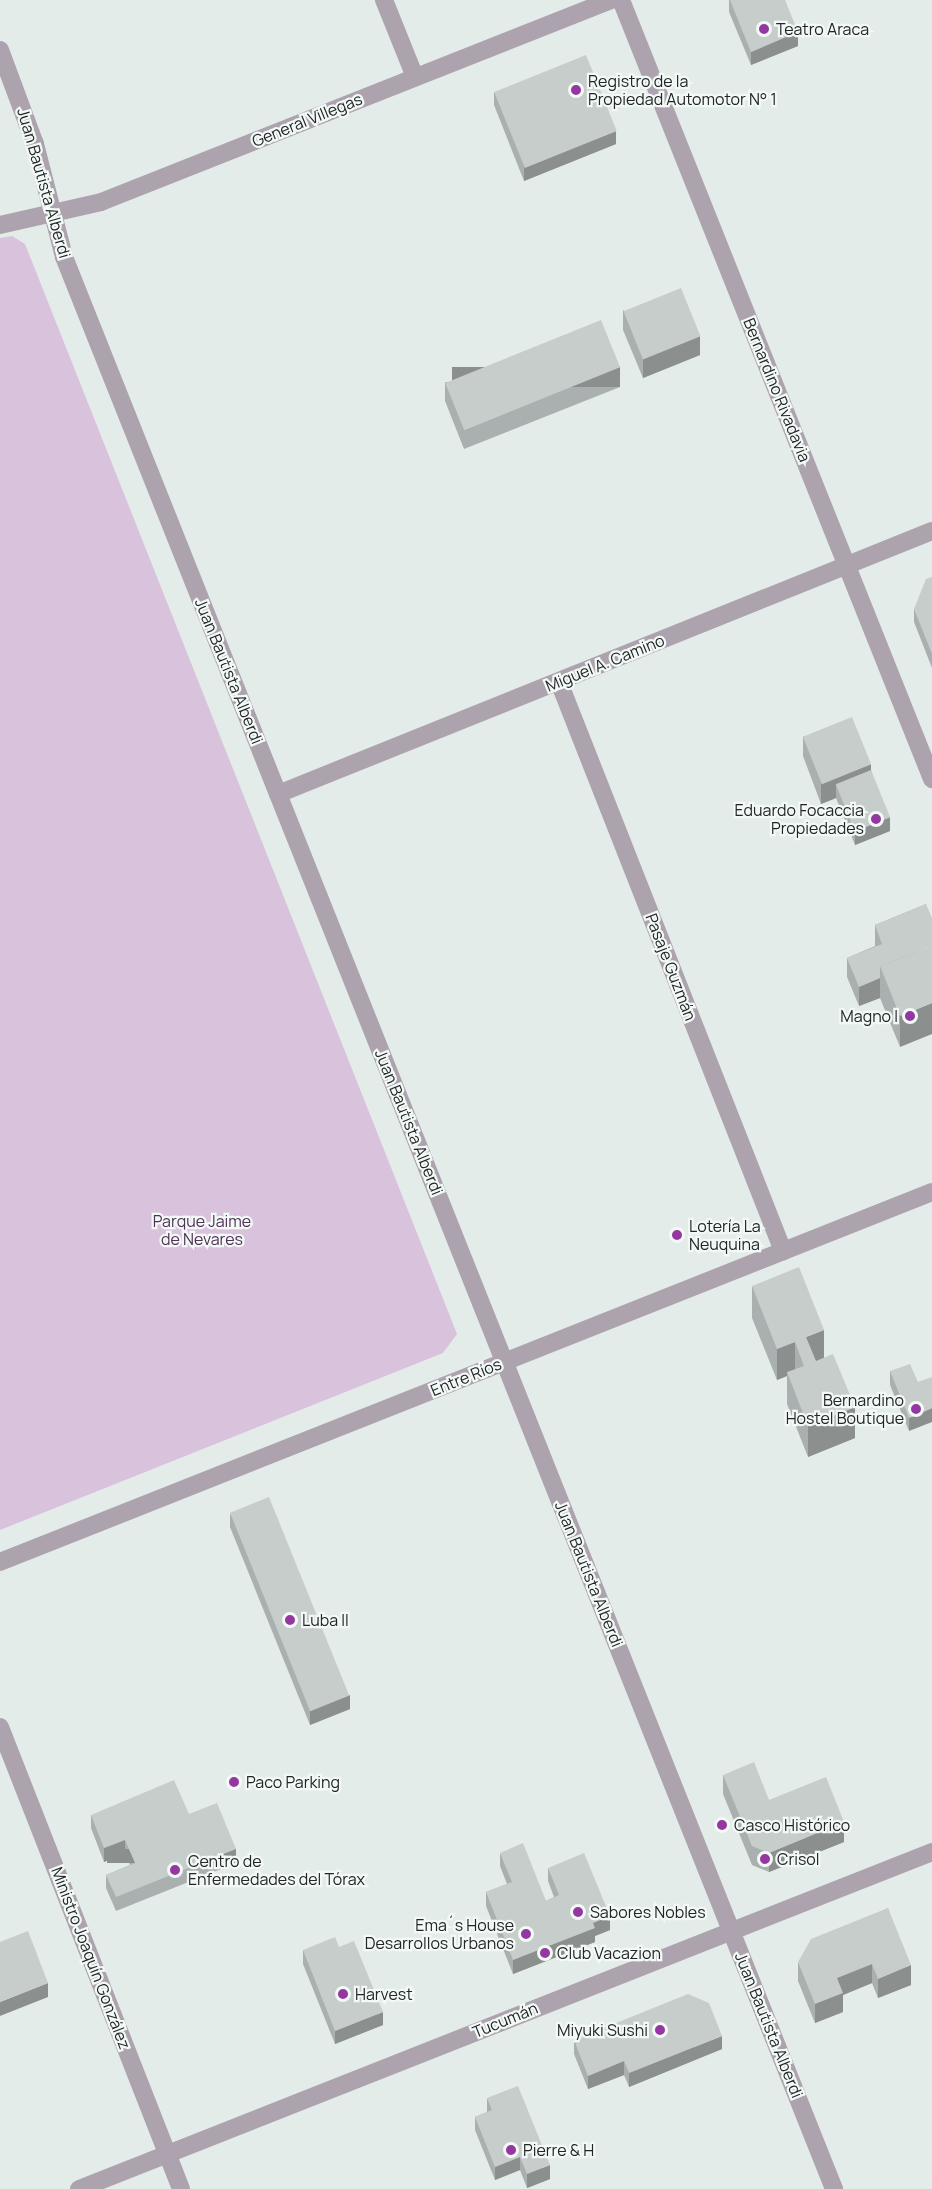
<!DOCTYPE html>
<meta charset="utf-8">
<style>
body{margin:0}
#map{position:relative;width:932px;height:2189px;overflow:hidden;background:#e4ece9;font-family:Manrope,sans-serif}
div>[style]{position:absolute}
.green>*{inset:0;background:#d9c2dc}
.minor>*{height:18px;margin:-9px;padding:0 9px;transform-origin:9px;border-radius:9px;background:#ada3af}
.wall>*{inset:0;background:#aab0af}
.shaded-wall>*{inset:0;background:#8b908e;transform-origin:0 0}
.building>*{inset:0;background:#c6cdcb;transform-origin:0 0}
.dots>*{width:16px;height:16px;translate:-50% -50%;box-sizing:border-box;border:3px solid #f2f9f6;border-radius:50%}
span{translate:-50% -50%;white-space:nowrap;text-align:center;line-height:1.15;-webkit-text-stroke:4.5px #f2f9f6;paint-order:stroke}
.poi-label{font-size:16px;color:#232625}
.left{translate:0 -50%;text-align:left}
.right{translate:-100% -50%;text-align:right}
.street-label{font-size:16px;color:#232625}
.park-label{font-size:16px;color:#523257}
</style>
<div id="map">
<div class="green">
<div style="clip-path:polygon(12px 236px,25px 244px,457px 1334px,443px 1353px,0 1530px,0 238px)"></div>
</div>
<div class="minor">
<div style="left:384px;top:0;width:83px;rotate:68.1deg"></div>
<div style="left:621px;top:0;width:839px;rotate:68.24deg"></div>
<div style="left:0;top:50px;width:100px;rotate:69.6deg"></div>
<div style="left:35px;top:144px;width:117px;rotate:75.6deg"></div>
<div style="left:64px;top:257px;width:2080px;rotate:68.27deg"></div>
<div style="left:0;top:225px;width:104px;rotate:-12.8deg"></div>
<div style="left:101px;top:202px;width:549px;rotate:-21.61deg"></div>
<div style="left:559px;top:682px;width:612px;rotate:68.51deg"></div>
<div style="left:278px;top:794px;width:705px;rotate:-21.91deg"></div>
<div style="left:0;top:1562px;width:1003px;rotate:-21.65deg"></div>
<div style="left:0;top:1727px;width:496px;rotate:68.6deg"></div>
<div style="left:79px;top:2189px;width:917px;rotate:-21.56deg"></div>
</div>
<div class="wall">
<div style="clip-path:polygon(729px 0,785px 0,798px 46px,751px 65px,729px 12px)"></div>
<div style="clip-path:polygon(494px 92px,616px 144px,524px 181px,494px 105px)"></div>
<div style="clip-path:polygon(623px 310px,700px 355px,643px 378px,623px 330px)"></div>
<div style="clip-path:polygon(445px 382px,620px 387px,464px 449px,445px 401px)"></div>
<div style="clip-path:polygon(932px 577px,932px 668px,914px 622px,914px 609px)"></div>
<div style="clip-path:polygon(803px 736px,871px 770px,890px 831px,855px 845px,836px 798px,821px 804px,803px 756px)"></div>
<div style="clip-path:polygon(926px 904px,900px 1047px,880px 998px,859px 1006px,847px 977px,847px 958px,875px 946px,875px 925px)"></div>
<div style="clip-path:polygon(752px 1286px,824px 1357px,855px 1438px,808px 1457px,787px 1404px,787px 1376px,777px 1380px,752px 1318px)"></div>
<div style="clip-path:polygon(890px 1371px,918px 1382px,909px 1431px,890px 1385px)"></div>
<div style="clip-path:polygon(230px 1513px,350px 1709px,310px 1725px,230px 1527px)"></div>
<div style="clip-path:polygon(723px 1775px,769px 1800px,844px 1842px,769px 1872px,752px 1865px,723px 1794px)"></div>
<div style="clip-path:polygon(91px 1815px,236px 1863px,116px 1911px,106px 1888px,106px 1875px,130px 1865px,125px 1853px,104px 1862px,91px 1828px)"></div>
<div style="clip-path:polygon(500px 1853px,546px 1901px,554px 1897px,548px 1881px,548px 1868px,610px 1930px,595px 1936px,595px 1942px,513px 1974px,486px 1906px,486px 1892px,507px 1884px,500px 1866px)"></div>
<div style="clip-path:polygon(888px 1908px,911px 1985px,878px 1998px,872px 1983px,843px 1995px,843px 2012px,815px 2023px,798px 1981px,798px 1962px)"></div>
<div style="clip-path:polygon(339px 1947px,383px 2025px,335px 2044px,303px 1964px,303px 1950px)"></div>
<div style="clip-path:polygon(574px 2040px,722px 2049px,629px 2087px,624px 2075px,588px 2089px,574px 2054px)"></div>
<div style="clip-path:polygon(487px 2098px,550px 2179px,527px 2188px,520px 2170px,495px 2180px,475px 2130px,475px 2117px,487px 2112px)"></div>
</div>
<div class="shaded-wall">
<div style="clip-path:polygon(798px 32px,798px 46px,751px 65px,751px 52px)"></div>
<div style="clip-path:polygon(616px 131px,616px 144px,524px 181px,524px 167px)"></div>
<div style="clip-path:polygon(700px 336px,700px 355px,643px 378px,643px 359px)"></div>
<div style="left:620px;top:367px;width:20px;height:168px;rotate:90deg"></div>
<div style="clip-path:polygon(871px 764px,871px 784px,836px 784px,836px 798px,821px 804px,821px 784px)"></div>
<div style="clip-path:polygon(890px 817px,890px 831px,855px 845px,855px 831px)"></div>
<div style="clip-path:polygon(880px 978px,880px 998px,859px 1006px,859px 987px)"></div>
<div style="clip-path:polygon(932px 1003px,932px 1034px,900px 1047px,900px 1016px)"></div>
<div style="clip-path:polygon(824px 1330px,824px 1362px,806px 1369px,806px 1337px)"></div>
<div style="clip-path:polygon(795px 1342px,795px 1373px,787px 1372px,787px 1376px,777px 1380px,777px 1349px)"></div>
<div style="clip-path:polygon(855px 1407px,855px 1438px,808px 1457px,808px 1426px)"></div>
<div style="clip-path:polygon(932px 1408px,932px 1422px,909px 1431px,909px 1418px)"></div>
<div style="clip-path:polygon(350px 1695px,350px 1709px,310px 1725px,310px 1711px)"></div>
<div style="clip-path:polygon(844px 1822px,844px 1842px,769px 1872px,769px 1853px)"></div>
<div style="clip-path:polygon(125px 1840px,125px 1853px,104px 1862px,104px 1848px)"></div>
<div style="left:236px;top:1849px;width:14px;height:129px;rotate:90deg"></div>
<div style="clip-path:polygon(610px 1916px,610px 1930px,595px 1936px,595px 1942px,513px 1974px,513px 1960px,593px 1923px)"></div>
<div style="clip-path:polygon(872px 1964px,872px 1983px,843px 1995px,843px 2012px,815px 2023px,815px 2004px,837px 1978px)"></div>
<div style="clip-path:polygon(911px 1965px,911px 1985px,878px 1998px,878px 1979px)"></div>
<div style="clip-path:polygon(48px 1983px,48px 1997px,0 2016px,0 2002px)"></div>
<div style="clip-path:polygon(383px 2012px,383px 2025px,335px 2044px,335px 2031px)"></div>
<div style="clip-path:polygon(722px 2036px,722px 2049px,629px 2087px,629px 2073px)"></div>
<div style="clip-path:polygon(624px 2061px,624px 2075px,588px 2089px,588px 2076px)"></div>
<div style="clip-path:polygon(520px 2157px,520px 2170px,495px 2180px,495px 2167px)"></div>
<div style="clip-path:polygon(550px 2165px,550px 2179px,527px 2188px,527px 2174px)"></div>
</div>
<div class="building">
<div style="clip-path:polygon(730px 0,785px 0,798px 32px,751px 52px)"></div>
<div style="left:586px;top:55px;width:82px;height:99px;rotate:68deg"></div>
<div style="left:681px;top:288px;width:52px;height:62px;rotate:68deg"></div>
<div style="left:601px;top:320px;width:51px;height:168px;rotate:68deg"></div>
<div style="clip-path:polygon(932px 577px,932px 654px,914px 609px,926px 579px)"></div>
<div style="left:852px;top:717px;width:51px;height:53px;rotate:68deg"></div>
<div style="left:871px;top:770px;width:51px;height:38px;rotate:68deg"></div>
<div style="clip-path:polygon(926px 904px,932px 918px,932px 946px,880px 966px,880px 978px,859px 987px,847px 958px,882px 944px,875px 925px)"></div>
<div style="clip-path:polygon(932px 946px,932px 1003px,900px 1016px,880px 966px)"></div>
<div style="clip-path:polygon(799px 1267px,824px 1330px,806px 1337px,816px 1361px,833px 1354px,855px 1407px,808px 1426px,787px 1372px,804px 1366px,795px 1342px,777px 1349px,752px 1286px)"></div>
<div style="clip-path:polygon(910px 1364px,918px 1382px,932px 1377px,932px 1408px,909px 1418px,890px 1371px)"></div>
<div style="left:269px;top:1497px;width:214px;height:42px;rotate:68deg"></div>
<div style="clip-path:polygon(754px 1762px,769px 1800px,826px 1777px,844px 1822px,769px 1853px,752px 1846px,723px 1775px)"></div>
<div style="clip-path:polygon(174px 1780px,189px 1814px,217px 1803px,236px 1849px,116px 1897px,106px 1875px,135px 1863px,125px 1840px,104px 1848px,91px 1815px)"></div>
<div style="clip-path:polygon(523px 1843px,546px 1901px,559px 1895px,548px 1868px,584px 1853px,610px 1916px,593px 1923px,595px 1928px,513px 1960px,486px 1892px,512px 1882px,500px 1853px)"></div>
<div style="clip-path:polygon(888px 1908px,911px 1965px,878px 1979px,872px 1964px,837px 1978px,843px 1993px,815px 2004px,798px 1962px,811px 1939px)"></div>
<div style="clip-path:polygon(28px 1931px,48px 1983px,0 2002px,0 1942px)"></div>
<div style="clip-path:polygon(335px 1937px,339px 1947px,354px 1941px,383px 2012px,335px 2031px,303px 1950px)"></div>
<div style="clip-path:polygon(688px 1994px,709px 2003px,722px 2036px,629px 2073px,624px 2061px,588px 2076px,574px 2040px)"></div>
<div style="clip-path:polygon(518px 2086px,550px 2165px,527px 2174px,520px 2157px,495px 2167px,475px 2117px,492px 2110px,487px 2098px)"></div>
</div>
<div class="dots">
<div style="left:764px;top:29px;background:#9437a1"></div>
<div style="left:576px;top:90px;background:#9437a1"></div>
<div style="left:876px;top:819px;background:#9437a1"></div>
<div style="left:910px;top:1016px;background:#9437a1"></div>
<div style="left:677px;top:1235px;background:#9437a1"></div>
<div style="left:916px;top:1409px;background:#9437a1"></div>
<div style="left:290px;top:1620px;background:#9437a1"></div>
<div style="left:234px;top:1782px;background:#9437a1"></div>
<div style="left:722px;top:1825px;background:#9437a1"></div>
<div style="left:765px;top:1859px;background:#9437a1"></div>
<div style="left:175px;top:1870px;background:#9437a1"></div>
<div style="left:578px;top:1912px;background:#9437a1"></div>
<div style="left:526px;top:1934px;background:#9437a1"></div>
<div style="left:545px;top:1953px;background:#9437a1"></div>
<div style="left:343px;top:1994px;background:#9437a1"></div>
<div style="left:660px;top:2030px;background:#9437a1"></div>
<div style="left:511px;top:2150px;background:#9437a1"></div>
</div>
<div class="poi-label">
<span class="left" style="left:776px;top:29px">Teatro Araca</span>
<span class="left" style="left:588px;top:90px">Registro de la<br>Propiedad Automotor N° 1</span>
<span class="right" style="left:864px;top:819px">Eduardo Focaccia<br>Propiedades</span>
<span class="right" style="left:898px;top:1016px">Magno I</span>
<span class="left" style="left:689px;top:1235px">Lotería La<br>Neuquina</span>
<span class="right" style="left:904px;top:1409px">Bernardino<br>Hostel Boutique</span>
<span class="left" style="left:302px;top:1620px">Luba II</span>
<span class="left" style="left:246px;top:1782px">Paco Parking</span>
<span class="left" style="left:734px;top:1825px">Casco Histórico</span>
<span class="left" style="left:777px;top:1859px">Crisol</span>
<span class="left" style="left:188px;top:1870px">Centro de<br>Enfermedades del Tórax</span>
<span class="left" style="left:590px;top:1912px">Sabores Nobles</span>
<span class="right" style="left:514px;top:1934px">Ema´s House<br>Desarrollos Urbanos</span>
<span class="left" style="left:557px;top:1953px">Club Vacazion</span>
<span class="left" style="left:355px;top:1994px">Harvest</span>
<span class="right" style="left:648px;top:2030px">Miyuki Sushi</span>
<span class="left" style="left:523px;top:2150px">Pierre &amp; H</span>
</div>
<div class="street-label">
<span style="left:307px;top:120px;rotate:-22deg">General Villegas</span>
<span style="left:44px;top:183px;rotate:74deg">Juan Bautista Alberdi</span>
<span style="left:777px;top:390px;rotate:68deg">Bernardino Rivadavia</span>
<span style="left:605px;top:663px;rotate:-22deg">Miguel A. Camino</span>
<span style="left:229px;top:671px;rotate:68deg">Juan Bautista Alberdi</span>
<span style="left:671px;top:967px;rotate:69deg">Pasaje Guzmán</span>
<span style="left:409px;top:1122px;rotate:68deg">Juan Bautista Alberdi</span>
<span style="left:466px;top:1377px;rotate:-22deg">Entre Ríos</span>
<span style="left:589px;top:1574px;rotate:68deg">Juan Bautista Alberdi</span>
<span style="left:91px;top:1958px;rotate:69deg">Ministro Joaquín González</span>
<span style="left:505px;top:2020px;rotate:-22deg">Tucumán</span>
<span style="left:769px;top:2025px;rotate:68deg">Juan Bautista Alberdi</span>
</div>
<div class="park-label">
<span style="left:202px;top:1230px">Parque Jaime<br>de Nevares</span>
</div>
</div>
